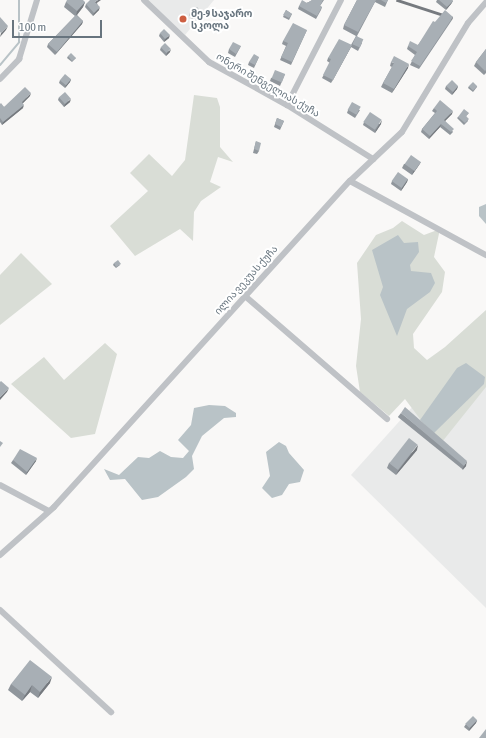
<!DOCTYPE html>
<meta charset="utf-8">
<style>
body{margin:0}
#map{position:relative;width:486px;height:738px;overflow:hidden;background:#f9f8f7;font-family:"Asap Condensed","Noto Sans Georgian",sans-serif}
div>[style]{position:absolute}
.built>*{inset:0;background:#e9eaea}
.green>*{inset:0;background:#d9ddd6}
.water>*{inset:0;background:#b9c3c7}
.stream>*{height:2px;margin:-1px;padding:0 1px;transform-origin:1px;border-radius:1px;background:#b9c3c7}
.minor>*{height:6px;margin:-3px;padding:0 3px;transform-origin:3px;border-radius:3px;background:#bfc2c6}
.wall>*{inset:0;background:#90969c;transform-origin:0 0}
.shaded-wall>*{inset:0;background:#767a7f;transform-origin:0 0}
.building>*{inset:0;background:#a8afb5;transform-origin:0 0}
.dots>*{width:11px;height:11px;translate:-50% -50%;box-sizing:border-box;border:2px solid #fff;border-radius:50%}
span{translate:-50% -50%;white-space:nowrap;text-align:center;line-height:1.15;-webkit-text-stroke:4px #fff;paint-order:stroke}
.poi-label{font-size:10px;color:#67747e;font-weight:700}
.left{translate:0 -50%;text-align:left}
.street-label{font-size:10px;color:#67747e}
.scale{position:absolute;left:12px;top:20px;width:90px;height:18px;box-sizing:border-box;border:2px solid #67747e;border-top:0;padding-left:5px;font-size:12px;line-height:14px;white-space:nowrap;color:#67747e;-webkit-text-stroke:3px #fff;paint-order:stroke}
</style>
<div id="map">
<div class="built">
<div style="clip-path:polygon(147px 0,214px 0,185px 35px)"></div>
<div style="clip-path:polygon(486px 325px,486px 608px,351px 475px)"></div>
</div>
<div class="green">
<div style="clip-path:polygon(194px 95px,217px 98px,220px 107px,220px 147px,233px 162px,218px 157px,210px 182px,221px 187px,201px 201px,194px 212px,193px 241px,180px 229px,135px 256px,110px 226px,148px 191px,130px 173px,149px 154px,172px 176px,185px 160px)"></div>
<div style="clip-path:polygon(402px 221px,424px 235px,440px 229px,434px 257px,445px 272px,442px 292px,413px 334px,414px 348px,427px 360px,445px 347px,486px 310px,486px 387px,442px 442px,420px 419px,405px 399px,389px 416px,360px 392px,356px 366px,361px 319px,357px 263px,376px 235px,393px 228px)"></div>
<div style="clip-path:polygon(21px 253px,52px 284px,0 325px,0 275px)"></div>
<div style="clip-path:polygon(105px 343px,117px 354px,95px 434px,71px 438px,11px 384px,44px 357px,64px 380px)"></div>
</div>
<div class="water">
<div style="clip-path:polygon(486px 204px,486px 224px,479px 216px,479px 207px)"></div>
<div style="clip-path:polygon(398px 235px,404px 243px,418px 242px,419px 252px,410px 265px,411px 271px,431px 273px,435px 283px,430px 292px,407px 309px,397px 336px,380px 295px,383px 287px,372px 250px)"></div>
<div style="clip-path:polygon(466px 363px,485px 377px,484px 384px,434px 433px,420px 420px,457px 368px)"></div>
<div style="clip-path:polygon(209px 405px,225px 406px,236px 413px,236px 417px,224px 418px,202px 436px,192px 456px,194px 469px,186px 477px,158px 497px,142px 500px,125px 479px,110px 480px,104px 469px,119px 475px,138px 457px,149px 458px,160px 451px,171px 457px,183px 458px,189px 451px,178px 440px,191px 425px,194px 408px)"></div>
<div style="clip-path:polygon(279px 442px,286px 446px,289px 453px,304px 470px,300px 482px,289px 484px,282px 495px,272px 498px,262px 488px,270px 476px,266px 452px)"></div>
</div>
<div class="stream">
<div style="left:0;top:65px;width:30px;rotate:-50deg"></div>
<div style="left:19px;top:42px;width:42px;rotate:-90deg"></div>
</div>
<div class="minor">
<div style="left:144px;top:0;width:90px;rotate:43.6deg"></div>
<div style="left:209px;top:62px;width:89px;rotate:28.9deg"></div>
<div style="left:287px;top:105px;width:102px;rotate:32.1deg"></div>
<div style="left:0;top:79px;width:28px;rotate:-46deg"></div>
<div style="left:19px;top:59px;width:62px;rotate:-73deg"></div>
<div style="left:287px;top:105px;width:118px;rotate:-62.8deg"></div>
<div style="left:350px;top:181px;width:155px;rotate:28.6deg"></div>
<div style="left:245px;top:296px;width:188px;rotate:40.9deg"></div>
<div style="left:0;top:485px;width:55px;rotate:28deg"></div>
<div style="left:0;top:555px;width:72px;rotate:-41.6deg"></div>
<div style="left:54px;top:507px;width:440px;rotate:-47.8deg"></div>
<div style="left:350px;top:181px;width:71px;rotate:-43.3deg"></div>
<div style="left:402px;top:132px;width:127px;rotate:-58.8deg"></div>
<div style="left:468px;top:23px;width:28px;rotate:-49deg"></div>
<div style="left:0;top:610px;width:151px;rotate:42.6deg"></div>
</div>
<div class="wall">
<div style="clip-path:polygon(312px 0,324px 0,320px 6px,322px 7px,321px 10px,316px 19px,298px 9px,299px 6px,311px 1px)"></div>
<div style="clip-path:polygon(357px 0,388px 0,385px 7px,375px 2px,357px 36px,362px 43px,358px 51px,351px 47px,331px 83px,322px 78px,330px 63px,327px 61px,328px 58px,351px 45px,356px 36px,343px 29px,344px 25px)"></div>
<div style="clip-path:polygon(437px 0,452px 0,453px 1px,451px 4px,446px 10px,436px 2px)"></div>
<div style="clip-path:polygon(66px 2px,85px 2px,83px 7px,77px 15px,83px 21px,82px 24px,55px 55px,47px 47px,48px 44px,75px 16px,64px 7px)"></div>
<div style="clip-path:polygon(97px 3px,99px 10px,93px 16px,85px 7px,86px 4px)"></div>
<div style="clip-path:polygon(286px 10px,292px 14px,289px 20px,283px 17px)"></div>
<div style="clip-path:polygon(200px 11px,199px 15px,193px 20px,189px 15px,190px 12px)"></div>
<div style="clip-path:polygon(453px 17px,452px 20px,419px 69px,410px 65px,415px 55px,407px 49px,408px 46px,418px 45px,435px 22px)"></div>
<div style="clip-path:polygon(307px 30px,291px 65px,280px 60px,286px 46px,282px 44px,283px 41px)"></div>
<div style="clip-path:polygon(160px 33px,169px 38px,164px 42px,159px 36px)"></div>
<div style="clip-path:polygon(241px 46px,235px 57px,228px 53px,229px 49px)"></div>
<div style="clip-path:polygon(161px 47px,170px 52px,166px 56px,160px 50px)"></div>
<div style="clip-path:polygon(486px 49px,486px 73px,484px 75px,474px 66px,476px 62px)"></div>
<div style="clip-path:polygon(68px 56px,76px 58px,72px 62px,67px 58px)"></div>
<div style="clip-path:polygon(259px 57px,254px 68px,248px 65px,249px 62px)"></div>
<div style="clip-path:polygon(391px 62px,408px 68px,392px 93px,381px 87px,383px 83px,392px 67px,390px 66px)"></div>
<div style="clip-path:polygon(285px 74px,280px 86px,270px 81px,271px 78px)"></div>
<div style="clip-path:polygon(71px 79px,70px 82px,65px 88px,59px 83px,60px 80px)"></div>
<div style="clip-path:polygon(446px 86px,458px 86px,457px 89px,452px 95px,445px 89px)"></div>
<div style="clip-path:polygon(469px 86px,477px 86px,477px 87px,473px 92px,468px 88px)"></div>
<div style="clip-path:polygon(30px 96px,23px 103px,23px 108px,2px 125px,0 122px,0 104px,4px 107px)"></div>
<div style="clip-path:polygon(59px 97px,70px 102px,64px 107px,58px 100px)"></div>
<div style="clip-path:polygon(434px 108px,452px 114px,445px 121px,453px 132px,450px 135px,440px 127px,429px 139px,421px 132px,422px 129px,435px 113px,432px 111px)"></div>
<div style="clip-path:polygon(348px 110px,360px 110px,355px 118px,347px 113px)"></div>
<div style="clip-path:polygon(469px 113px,466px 116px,468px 121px,464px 125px,457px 118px,458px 117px)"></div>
<div style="clip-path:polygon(277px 118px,284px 121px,280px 130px,274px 127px)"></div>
<div style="clip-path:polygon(364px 122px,381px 124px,375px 133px,363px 125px)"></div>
<div style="clip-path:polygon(256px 141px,259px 151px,257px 154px,253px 153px)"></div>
<div style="clip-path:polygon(421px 162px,419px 165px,412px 175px,402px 168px,404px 164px)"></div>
<div style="clip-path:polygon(408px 179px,407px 182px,401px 191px,391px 184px,392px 181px)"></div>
<div style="clip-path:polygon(114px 263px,120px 265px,116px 268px,113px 265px)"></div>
<div style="left:401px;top:413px;width:84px;height:5px;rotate:39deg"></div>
<div style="clip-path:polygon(417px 450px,396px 475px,387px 468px,389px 463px)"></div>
<div style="clip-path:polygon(13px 460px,36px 461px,26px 475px,11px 463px)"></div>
<div style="clip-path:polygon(50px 683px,38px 698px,30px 692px,22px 701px,8px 690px,11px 684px)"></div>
<div style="clip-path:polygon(477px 720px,476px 723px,469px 731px,464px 727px,466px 724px)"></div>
</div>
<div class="shaded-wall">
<div style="clip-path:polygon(98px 0,101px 0,94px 5px,95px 2px)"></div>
<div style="clip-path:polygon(453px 1px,451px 4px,446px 10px,447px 7px)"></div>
<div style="clip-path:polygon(85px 2px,83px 7px,76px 16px,77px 11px)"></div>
<div style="clip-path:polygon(100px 7px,99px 10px,93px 16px,94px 13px)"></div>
<div style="clip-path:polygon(200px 11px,199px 15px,193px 20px,194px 17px)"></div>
<div style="left:453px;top:17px;width:3px;height:59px;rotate:108deg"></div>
<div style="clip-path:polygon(83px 21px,82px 24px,55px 55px,57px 52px)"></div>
<div style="clip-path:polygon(8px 26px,6px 30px,0 37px,1px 33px)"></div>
<div style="clip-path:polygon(170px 35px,169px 38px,164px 42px,165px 39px)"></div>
<div style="clip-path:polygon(352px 45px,350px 48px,331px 83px,333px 80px)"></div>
<div style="clip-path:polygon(171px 49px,170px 52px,166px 56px,167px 53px)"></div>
<div style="clip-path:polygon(409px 64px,408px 68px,392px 93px,394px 89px)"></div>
<div style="clip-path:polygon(71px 79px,70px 82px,65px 88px,66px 85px)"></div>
<div style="clip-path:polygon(458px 86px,457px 89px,452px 95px,453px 92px)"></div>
<div style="clip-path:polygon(31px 93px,30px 96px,20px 106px,22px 102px)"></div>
<div style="clip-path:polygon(71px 99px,70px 102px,64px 107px,65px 104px)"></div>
<div style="clip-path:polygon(24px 105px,23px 108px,2px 125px,3px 122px)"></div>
<div style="clip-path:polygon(453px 111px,452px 114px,443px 123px,444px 120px)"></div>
<div style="clip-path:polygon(382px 120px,381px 124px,375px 133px,376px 130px)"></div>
<div style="clip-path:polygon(441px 124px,440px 127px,429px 139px,430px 136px)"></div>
<div style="clip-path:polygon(421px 162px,419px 165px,412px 175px,413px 172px)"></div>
<div style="clip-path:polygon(408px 179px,407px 182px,401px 191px,402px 188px)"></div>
<div style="clip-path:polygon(9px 388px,7px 392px,0 400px,0 397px)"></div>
<div style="clip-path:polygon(418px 445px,417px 450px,396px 475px,398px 471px)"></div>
<div style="clip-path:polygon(37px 458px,36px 461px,26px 475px,27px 472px)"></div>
<div style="clip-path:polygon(467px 461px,466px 466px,462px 470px,464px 466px)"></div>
<div style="clip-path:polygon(52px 677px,50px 683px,38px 698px,40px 692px)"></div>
<div style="clip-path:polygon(32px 685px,30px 692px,22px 701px,25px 695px)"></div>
<div style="clip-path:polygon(477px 720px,476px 723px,469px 731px,470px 728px)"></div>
</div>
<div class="building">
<div style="clip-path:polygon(67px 0,83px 0,85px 2px,77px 11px,66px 2px)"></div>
<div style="clip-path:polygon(90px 0,98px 0,95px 2px,100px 7px,94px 13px,86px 4px)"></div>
<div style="clip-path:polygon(302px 0,307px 3px,312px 0,323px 0,320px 6px,322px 7px,317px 16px,299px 6px)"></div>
<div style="clip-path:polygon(357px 0,376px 0,358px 32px,344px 25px)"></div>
<div style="clip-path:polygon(381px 0,388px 0,386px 3px)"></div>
<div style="clip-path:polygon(439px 0,452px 0,453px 1px,447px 7px)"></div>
<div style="clip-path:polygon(197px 7px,200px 11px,194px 17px,190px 12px)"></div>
<div style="clip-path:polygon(286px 10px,292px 14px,289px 18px,283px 15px)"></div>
<div style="clip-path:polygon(445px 10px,453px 17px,420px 66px,411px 61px,417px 52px,408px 46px,410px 41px,418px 45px,433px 21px,435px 22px)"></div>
<div style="clip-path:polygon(76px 15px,83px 21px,57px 52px,48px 44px)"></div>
<div style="clip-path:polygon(0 17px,8px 26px,1px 33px,0 32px)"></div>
<div style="clip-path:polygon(293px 23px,307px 30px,292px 62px,281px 57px,288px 43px,283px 41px)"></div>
<div style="clip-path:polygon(164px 29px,170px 35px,165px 39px,160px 33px)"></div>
<div style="left:356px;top:36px;width:8px;height:9px;rotate:23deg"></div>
<div style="clip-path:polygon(339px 39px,352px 45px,333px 80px,323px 75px,331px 59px,328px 58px)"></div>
<div style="clip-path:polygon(233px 42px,241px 46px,236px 54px,229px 49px)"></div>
<div style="left:165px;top:43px;width:8px;height:6px;rotate:45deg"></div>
<div style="clip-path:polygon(486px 49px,486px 70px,485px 71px,476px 62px)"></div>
<div style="clip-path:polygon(71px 53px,76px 58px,72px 61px,68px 56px)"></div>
<div style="clip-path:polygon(254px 54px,259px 57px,255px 65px,249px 62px)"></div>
<div style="clip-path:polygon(394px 56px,409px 64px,394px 89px,383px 83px,394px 63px,391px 62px)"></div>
<div style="left:275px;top:70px;width:11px;height:9px;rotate:22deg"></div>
<div style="left:65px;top:74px;width:8px;height:8px;rotate:40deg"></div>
<div style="clip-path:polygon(452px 80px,458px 86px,453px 92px,446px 86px)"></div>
<div style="left:473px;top:82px;width:6px;height:6px;rotate:45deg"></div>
<div style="clip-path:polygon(25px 87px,31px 93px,22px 102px,24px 105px,3px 122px,0 118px,0 104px,1px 103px,4px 107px)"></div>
<div style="left:65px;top:92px;width:9px;height:8px;rotate:49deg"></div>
<div style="clip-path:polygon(440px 100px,453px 111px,444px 120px,454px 129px,451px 132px,441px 124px,430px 136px,422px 129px,437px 111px,434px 108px)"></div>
<div style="left:352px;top:102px;width:10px;height:9px;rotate:29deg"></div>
<div style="clip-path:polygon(464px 109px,469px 113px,466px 116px,469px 119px,465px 123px,458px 117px)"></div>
<div style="left:370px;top:112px;width:14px;height:12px;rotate:34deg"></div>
<div style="clip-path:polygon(277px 118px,284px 121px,281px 127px,275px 124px)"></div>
<div style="clip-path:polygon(256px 141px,261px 143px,259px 151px,254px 149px)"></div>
<div style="left:411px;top:155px;width:12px;height:11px;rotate:35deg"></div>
<div style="left:398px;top:172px;width:12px;height:11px;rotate:35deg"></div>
<div style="clip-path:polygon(118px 260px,121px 264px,116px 267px,114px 263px)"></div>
<div style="clip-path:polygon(1px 381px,9px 388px,0 397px,0 382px)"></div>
<div style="clip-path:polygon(405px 407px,467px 461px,464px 466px,401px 413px)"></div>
<div style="left:409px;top:438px;width:11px;height:32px;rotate:38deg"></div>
<div style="clip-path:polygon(0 441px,3px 443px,0 447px)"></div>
<div style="clip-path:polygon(20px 449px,37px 458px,27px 472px,13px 460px)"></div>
<div style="clip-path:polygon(30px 660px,52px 677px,40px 692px,32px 685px,25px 695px,11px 684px)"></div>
<div style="left:473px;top:716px;width:6px;height:11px;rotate:45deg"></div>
<div style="clip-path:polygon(486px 729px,486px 738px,479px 738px)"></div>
</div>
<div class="dots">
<div style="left:183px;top:19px;background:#cd5f42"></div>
</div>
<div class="poi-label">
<span class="left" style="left:191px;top:19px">მე-9 საჯარო<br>სკოლა</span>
</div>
<div class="street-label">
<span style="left:268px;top:85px;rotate:30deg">ონერი შენგელიას ქუჩა</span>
<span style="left:246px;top:280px;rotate:-48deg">ილია ვეკუას ქუჩა</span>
</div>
<div class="scale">100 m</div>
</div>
